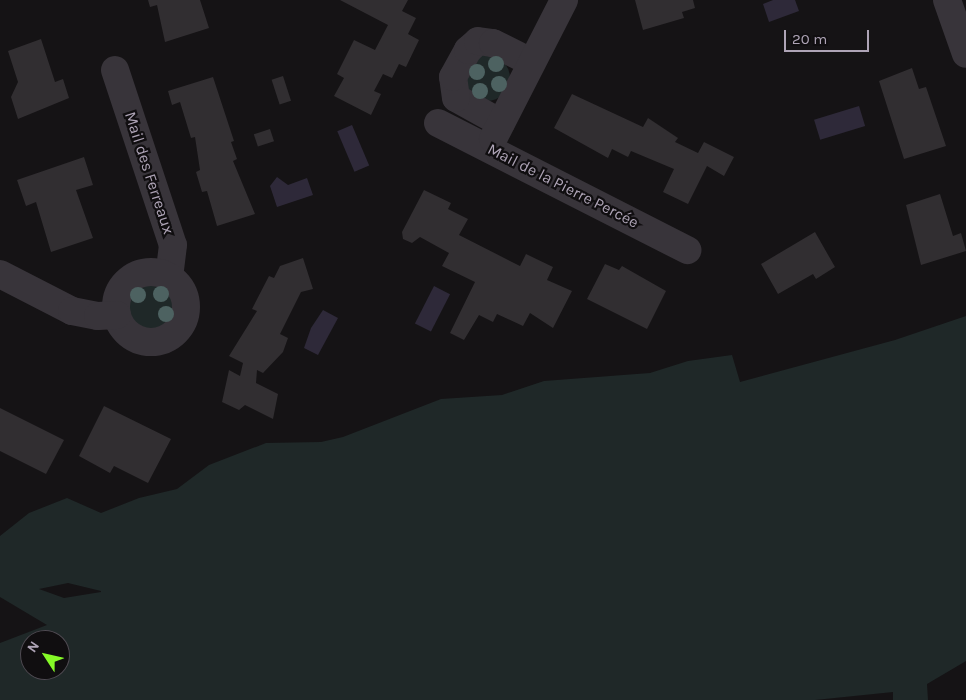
<!DOCTYPE html>
<meta charset="utf-8">
<style>
body{margin:0}
#map{position:relative;width:966px;height:700px;overflow:hidden;background:#151315;font-family:Karla,sans-serif}
div>[style]{position:absolute}
.green>*{inset:0;background:#1f2828}
.round{border-radius:50%}
.water>*{inset:0;background:#2e2939;transform-origin:0 0}
.building>*{inset:0;background:#312e31;transform-origin:0 0}
.minor>*{height:28px;margin:-14px;padding:0 14px;transform-origin:14px;border-radius:14px;background:#38343a}
.minor>.ring{margin:-14px;padding:0;box-sizing:content-box;background:none;border:28px solid #38343a;border-radius:50%}
.trees>*{width:16px;height:16px;margin:-8px;border-radius:50%;background:#4d6261}
span{translate:-50% -50%;white-space:nowrap;text-align:center;line-height:1.15;-webkit-text-stroke:4.5px #100e10;paint-order:stroke}
.street-label{font-size:16px;color:#aea4b6}
.north{position:absolute;left:20px;top:630px;width:50px;height:50px;box-sizing:border-box;background:#100e10;border:1px solid #4f4a52;border-radius:50%;rotate:305deg;font-size:14px;font-weight:700;line-height:20px;text-align:center;color:#aea4b6}
.north::after{content:'';display:block;margin:auto;width:18px;height:22px;background:#85f927;clip-path:polygon(50% 0,100% 100%,50% 72%,0 100%)}
.scale{position:absolute;left:784px;top:30px;width:85px;height:22px;box-sizing:border-box;border:2px solid #aea4b6;border-top:0;padding-left:6px;font-size:15px;line-height:18px;white-space:nowrap;color:#aea4b6;-webkit-text-stroke:4px #100e10;paint-order:stroke}
</style>
<div id="map">
<div class="green">
<div class="round" style="left:464px;top:55px;width:46px;height:46px"></div>
<div class="round" style="left:127px;top:283px;width:48px;height:48px"></div>
<div style="clip-path:polygon(evenodd,966px 316px,966px 661px,927px 684px,928px 700px,893px 700px,893px 692px,815px 700px,0 700px,0 643px,47px 625px,0 597px,0 536px,29px 513px,67px 498px,101px 513px,139px 498px,177px 489px,209px 465px,266px 443px,321px 442px,343px 437px,441px 399px,502px 395px,544px 381px,650px 373px,688px 361px,732px 355px,740px 382px,895px 340px,966px 316px,68px 583px,101px 591px,101px 592px,64px 598px,39px 589px,68px 583px,966px 316px,30px 640px,60px 640px,60px 670px,30px 670px,30px 640px)"></div>
</div>
<div class="water">
<div style="clip-path:polygon(773px 0,795px 0,799px 11px,769px 22px,763px 4px)"></div>
<div style="left:859px;top:106px;width:21px;height:47px;rotate:73deg"></div>
<div style="left:352px;top:125px;width:44px;height:16px;rotate:67deg"></div>
<div style="clip-path:polygon(277px 177px,288px 185px,307px 178px,313px 195px,277px 207px,270px 186px)"></div>
<div style="left:434px;top:286px;width:18px;height:42px;rotate:27deg"></div>
<div style="clip-path:polygon(323px 310px,338px 318px,318px 355px,304px 348px,311px 328px)"></div>
</div>
<div class="building">
<div style="clip-path:polygon(148px 0,200px 0,209px 28px,165px 42px,157px 5px,150px 7px)"></div>
<div style="clip-path:polygon(340px 0,408px 0,402px 11px,416px 18px,408px 34px,419px 40px,406px 67px,399px 64px,392px 78px,383px 74px,374px 91px,381px 94px,371px 115px,334px 96px,344px 78px,337px 74px,354px 40px,375px 50px,388px 25px)"></div>
<div style="clip-path:polygon(635px 0,693px 0,695px 8px,682px 12px,684px 18px,643px 30px)"></div>
<div style="clip-path:polygon(41px 39px,55px 82px,63px 79px,69px 98px,18px 119px,11px 97px,18px 82px,8px 51px)"></div>
<div style="clip-path:polygon(912px 68px,919px 89px,926px 87px,946px 146px,904px 159px,879px 81px)"></div>
<div style="left:283px;top:76px;width:26px;height:12px;rotate:72deg"></div>
<div style="clip-path:polygon(213px 77px,234px 141px,231px 142px,237px 159px,233px 161px,255px 214px,217px 226px,207px 191px,202px 192px,196px 172px,200px 170px,195px 137px,191px 138px,180px 102px,172px 105px,168px 91px)"></div>
<div style="clip-path:polygon(572px 94px,643px 127px,648px 118px,678px 138px,675px 142px,698px 153px,704px 142px,734px 157px,724px 176px,707px 166px,688px 204px,663px 192px,674px 169px,631px 151px,628px 157px,612px 149px,608px 158px,554px 128px)"></div>
<div style="left:270px;top:129px;width:13px;height:17px;rotate:72deg"></div>
<div style="clip-path:polygon(84px 157px,93px 185px,76px 190px,93px 238px,51px 252px,36px 202px,26px 206px,17px 180px)"></div>
<div style="clip-path:polygon(424px 190px,451px 203px,448px 209px,468px 219px,459px 235px,520px 266px,526px 254px,553px 267px,547px 280px,572px 291px,553px 328px,530px 313px,523px 326px,497px 314px,493px 322px,479px 315px,464px 340px,450px 333px,475px 282px,442px 266px,449px 253px,420px 237px,412px 243px,403px 239px,402px 232px)"></div>
<div style="clip-path:polygon(940px 194px,953px 236px,961px 233px,966px 251px,921px 265px,906px 205px)"></div>
<div style="clip-path:polygon(815px 232px,835px 267px,816px 279px,813px 274px,778px 294px,761px 264px)"></div>
<div style="clip-path:polygon(303px 258px,313px 289px,301px 292px,280px 334px,288px 338px,283px 352px,263px 373px,257px 370px,256px 383px,278px 394px,273px 419px,245px 405px,239px 410px,222px 402px,229px 370px,240px 376px,243px 363px,229px 356px,257px 311px,252px 309px,269px 276px,274px 278px,280px 266px)"></div>
<div style="clip-path:polygon(605px 264px,619px 270px,622px 266px,666px 291px,647px 329px,587px 299px)"></div>
<div style="clip-path:polygon(104px 406px,171px 439px,148px 483px,114px 466px,110px 473px,79px 456px)"></div>
<div style="clip-path:polygon(0 408px,64px 440px,46px 474px,0 451px)"></div>
</div>
<div class="minor">
<div style="left:947px;top:0;width:57px;rotate:70.6deg"></div>
<div style="left:115px;top:70px;width:184px;rotate:71.7deg"></div>
<div style="left:173px;top:245px;width:31px;rotate:97deg"></div>
<div style="left:438px;top:123px;width:280px;rotate:27deg"></div>
<div style="left:501px;top:123px;width:51px;rotate:-150.9deg"></div>
<div style="left:456px;top:98px;width:21px;rotate:-98deg"></div>
<div style="left:453px;top:77px;width:31px;rotate:-61deg"></div>
<div style="left:468px;top:50px;width:13px;rotate:-42deg"></div>
<div style="left:478px;top:41px;width:15px;rotate:8deg"></div>
<div style="left:493px;top:43px;width:42px;rotate:26.6deg"></div>
<div style="left:493px;top:139px;width:156px;rotate:-62.9deg"></div>
<div class="ring" style="left:116px;top:272px;width:42px;height:42px"></div>
<div style="left:0;top:274px;width:81px;rotate:27.2deg"></div>
<div style="left:72px;top:311px;width:26px;rotate:11deg"></div>
<div style="left:98px;top:316px;width:19px;rotate:-3deg"></div>
</div>
<div class="trees">
<div style="left:496px;top:64px"></div>
<div style="left:477px;top:72px"></div>
<div style="left:499px;top:84px"></div>
<div style="left:480px;top:91px"></div>
<div style="left:161px;top:294px"></div>
<div style="left:138px;top:295px"></div>
<div style="left:166px;top:314px"></div>
</div>
<div class="street-label">
<span style="left:149px;top:173px;rotate:72deg">Mail des Ferreaux</span>
<span style="left:563px;top:186px;rotate:27deg">Mail de la Pierre Percée</span>
</div>
<div class="north">N</div>
<div class="scale">20 m</div>
</div>
